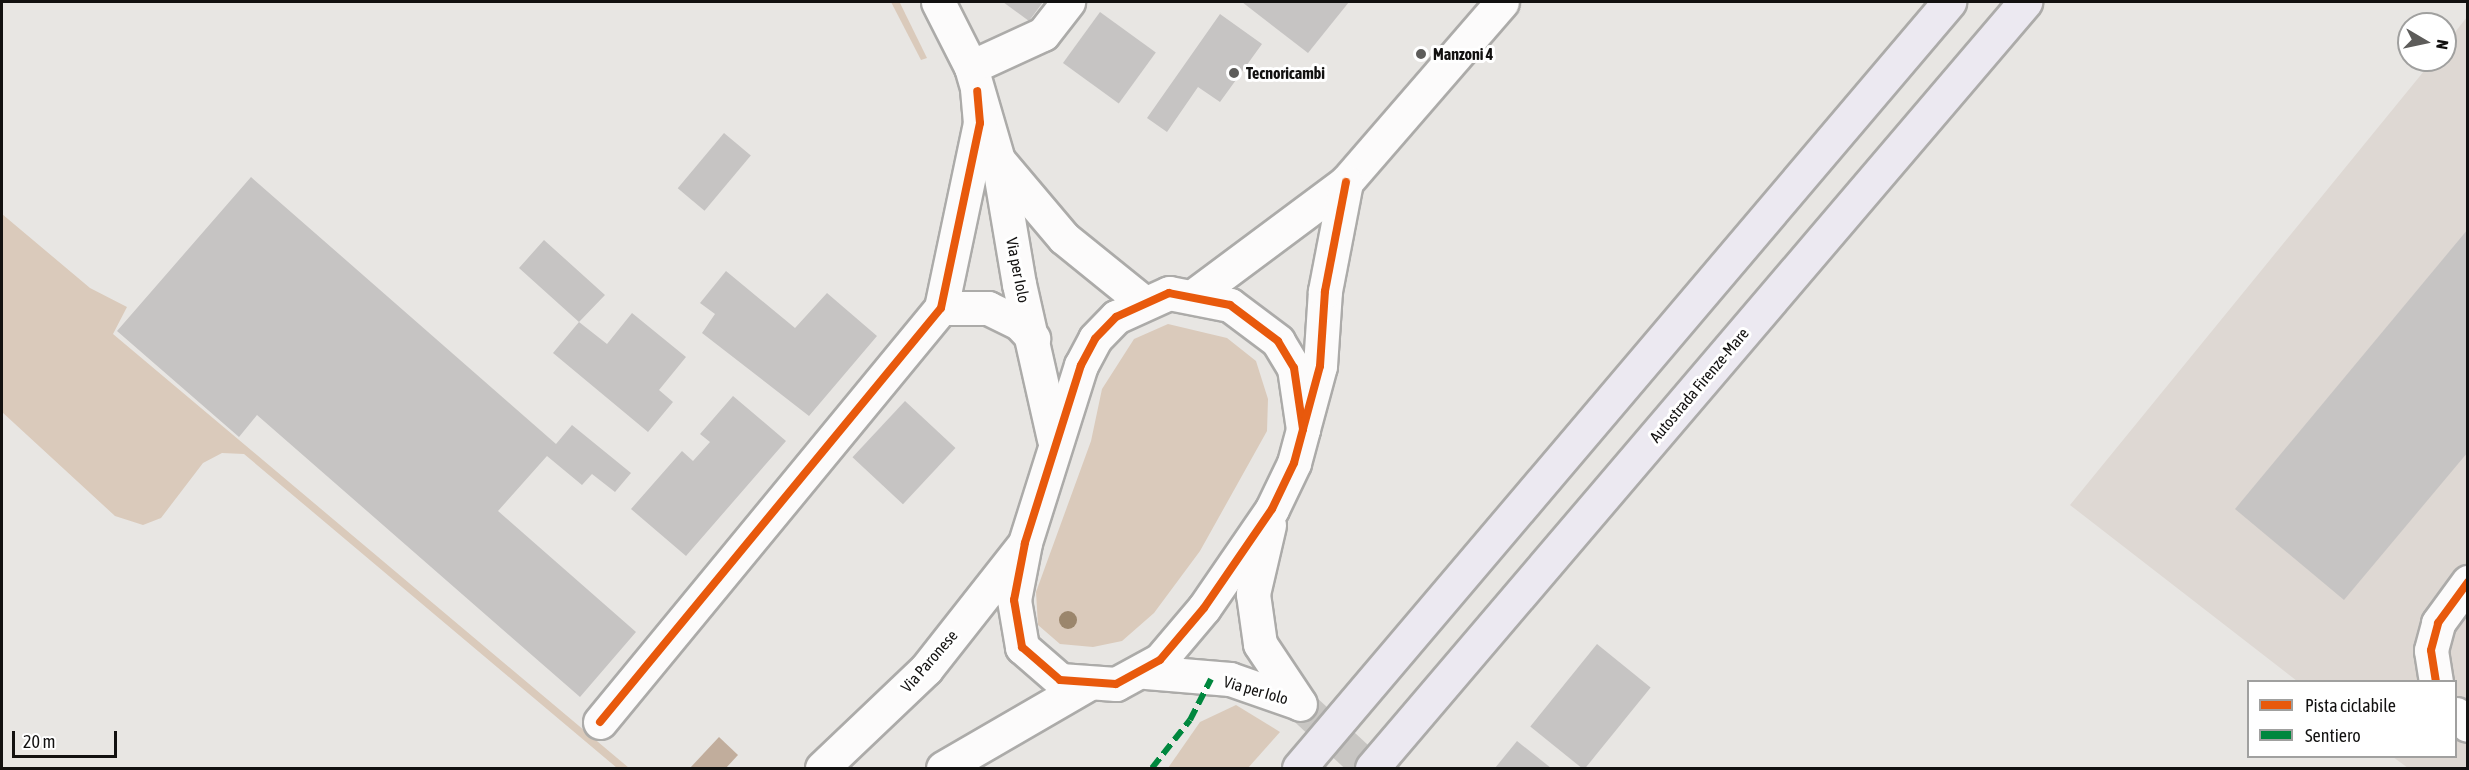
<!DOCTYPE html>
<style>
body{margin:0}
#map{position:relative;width:2469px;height:770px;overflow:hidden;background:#e8e6e3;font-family:"Asap Condensed",sans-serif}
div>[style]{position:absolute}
.built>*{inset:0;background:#ded8d3}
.green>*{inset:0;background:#dacabb}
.water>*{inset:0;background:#c1ad9c}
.building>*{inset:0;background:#c6c4c3;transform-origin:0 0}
.minor-tunnel>*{height:33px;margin-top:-16.5px;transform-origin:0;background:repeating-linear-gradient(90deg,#c8c6c3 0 33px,transparent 0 49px)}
.roads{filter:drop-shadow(2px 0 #acaba9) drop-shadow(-2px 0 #acaba9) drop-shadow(0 2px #acaba9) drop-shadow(0 -2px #acaba9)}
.minor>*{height:33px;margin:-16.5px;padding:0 16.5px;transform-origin:16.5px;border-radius:16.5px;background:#fcfbfb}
.highway>*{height:33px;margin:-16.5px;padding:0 16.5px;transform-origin:16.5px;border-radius:16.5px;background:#ece9f1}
.quiet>*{height:6px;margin-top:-3px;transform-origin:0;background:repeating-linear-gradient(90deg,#00873e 0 12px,transparent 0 18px)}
.cycleway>*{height:8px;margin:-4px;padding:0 4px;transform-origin:4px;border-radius:4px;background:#e8590c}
.trees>*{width:18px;height:18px;margin:-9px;border-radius:50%;background:#9b866c}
.dots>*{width:16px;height:16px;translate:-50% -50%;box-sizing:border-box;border:3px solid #fff;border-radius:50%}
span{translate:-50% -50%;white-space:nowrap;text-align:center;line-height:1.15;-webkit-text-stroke:6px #fff;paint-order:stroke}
.poi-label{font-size:16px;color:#121110;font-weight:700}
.left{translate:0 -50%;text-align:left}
.street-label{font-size:16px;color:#121110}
.frame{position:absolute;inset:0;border:3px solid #121110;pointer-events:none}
.legend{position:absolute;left:2247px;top:680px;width:210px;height:78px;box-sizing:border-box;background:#fff;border:2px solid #a0a09f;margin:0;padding:8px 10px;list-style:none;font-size:18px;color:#121110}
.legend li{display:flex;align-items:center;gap:12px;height:30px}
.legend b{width:30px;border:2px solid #a0a09f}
.north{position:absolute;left:2397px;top:12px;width:60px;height:60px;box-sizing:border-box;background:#fff;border:2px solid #a0a09f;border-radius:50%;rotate:99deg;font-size:16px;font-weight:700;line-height:24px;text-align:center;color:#121110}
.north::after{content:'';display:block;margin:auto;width:21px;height:27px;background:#5d5c5a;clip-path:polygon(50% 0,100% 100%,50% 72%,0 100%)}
.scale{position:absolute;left:12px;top:731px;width:105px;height:27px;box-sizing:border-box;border:3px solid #121110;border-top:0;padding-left:8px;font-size:18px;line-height:21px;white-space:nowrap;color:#121110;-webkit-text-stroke:4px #fff;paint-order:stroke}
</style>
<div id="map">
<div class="built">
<div style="clip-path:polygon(2467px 17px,2467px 768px,2408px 768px,2393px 757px,2456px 756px,2456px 682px,2297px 681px,2070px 505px,2433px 60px,2445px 60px,2445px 45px)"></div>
</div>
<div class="green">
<div style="clip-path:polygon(891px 2px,900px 3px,927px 58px,921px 60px)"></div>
<div style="clip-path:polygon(2px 214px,90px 288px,127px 307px,113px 334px,629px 768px,617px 768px,244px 454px,222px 453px,203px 463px,161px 518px,143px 525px,115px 516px,2px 412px)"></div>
<div style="clip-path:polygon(1168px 324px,1227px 338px,1256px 361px,1268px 399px,1267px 431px,1200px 551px,1154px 613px,1122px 641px,1093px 647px,1060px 644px,1038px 625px,1036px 592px,1091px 441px,1102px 389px,1134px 339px)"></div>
<div style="clip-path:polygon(1236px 705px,1280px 732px,1248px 768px,1168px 768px,1200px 722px)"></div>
</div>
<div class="water">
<div style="clip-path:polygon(719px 737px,738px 755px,726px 768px,690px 768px)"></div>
</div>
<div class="building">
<div style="clip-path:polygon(1003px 2px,1043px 2px,1029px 21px)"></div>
<div style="clip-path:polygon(1242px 2px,1349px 2px,1308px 53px)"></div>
<div style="left:1100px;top:12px;width:69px;height:63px;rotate:36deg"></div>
<div style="clip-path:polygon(1220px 14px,1262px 44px,1220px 102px,1198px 87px,1167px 132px,1147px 118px)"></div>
<div style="left:724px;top:133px;width:35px;height:72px;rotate:40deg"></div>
<div style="clip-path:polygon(251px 177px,556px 444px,572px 425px,631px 473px,615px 492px,592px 474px,582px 485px,547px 456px,498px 511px,636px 632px,580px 697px,257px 415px,239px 437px,117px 331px)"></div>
<div style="clip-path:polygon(2468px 229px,2468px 452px,2344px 600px,2235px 509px)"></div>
<div style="clip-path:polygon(544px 240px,605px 295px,579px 322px,607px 344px,632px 313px,686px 357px,659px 390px,673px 402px,648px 432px,553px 353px,579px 322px,519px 268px)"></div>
<div style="clip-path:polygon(726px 271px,795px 328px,827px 293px,877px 336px,809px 416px,702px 333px,715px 314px,700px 303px)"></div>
<div style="clip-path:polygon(733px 396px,786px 441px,686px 556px,631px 509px,682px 451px,693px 461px,710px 442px,700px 434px)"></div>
<div style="left:905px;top:401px;width:69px;height:77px;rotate:43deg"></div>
<div style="left:1597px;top:644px;width:69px;height:106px;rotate:39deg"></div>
<div style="clip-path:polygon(1517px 741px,1551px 768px,1495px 768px)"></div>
</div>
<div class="minor-tunnel">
<div style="left:1300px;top:704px;width:94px;rotate:42.8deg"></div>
</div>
<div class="roads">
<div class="minor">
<div style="left:938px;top:2px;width:73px;rotate:63.1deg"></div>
<div style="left:971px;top:67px;width:97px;rotate:73.8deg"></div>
<div style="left:998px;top:160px;width:126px;rotate:80.4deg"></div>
<div style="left:1019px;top:284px;width:159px;rotate:77.3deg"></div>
<div style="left:971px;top:67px;width:79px;rotate:-24.6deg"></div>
<div style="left:1043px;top:34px;width:41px;rotate:-52deg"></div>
<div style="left:998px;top:160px;width:102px;rotate:49.8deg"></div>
<div style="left:1064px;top:238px;width:102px;rotate:39deg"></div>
<div style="left:1196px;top:294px;width:187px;rotate:-36.7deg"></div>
<div style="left:1346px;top:182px;width:238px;rotate:-49.1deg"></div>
<div style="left:941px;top:308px;width:47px"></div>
<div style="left:988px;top:308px;width:34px;rotate:26deg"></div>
<div style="left:1019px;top:323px;width:21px;rotate:47deg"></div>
<div style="left:1303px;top:429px;width:62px;rotate:-98.4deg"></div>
<div style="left:1294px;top:368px;width:31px;rotate:-121deg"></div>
<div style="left:1278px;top:341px;width:60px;rotate:-143.1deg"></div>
<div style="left:1230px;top:305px;width:62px;rotate:-168.9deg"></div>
<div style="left:1169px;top:293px;width:58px;rotate:155.6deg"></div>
<div style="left:1116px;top:317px;width:30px;rotate:134deg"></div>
<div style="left:1095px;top:339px;width:30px;rotate:118deg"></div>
<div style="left:1081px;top:365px;width:187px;rotate:107.5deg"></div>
<div style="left:1025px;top:543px;width:58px;rotate:100.9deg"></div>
<div style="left:1014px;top:600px;width:48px;rotate:80.3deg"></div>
<div style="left:1022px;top:647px;width:50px;rotate:41deg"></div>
<div style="left:1060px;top:680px;width:56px;rotate:4.1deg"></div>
<div style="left:1116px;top:684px;width:50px;rotate:-28.6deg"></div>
<div style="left:1160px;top:660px;width:68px;rotate:-49.8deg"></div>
<div style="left:1204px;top:608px;width:120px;rotate:-55.5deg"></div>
<div style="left:1272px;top:509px;width:51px;rotate:-64.4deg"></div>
<div style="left:1294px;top:463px;width:35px;rotate:-75deg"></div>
<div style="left:1303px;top:429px;width:65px;rotate:-74.9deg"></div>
<div style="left:1320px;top:366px;width:75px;rotate:-86.2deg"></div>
<div style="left:1325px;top:291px;width:111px;rotate:-79.1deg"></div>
<div style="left:1269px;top:525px;width:71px;rotate:103.1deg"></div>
<div style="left:1253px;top:594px;width:50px;rotate:82deg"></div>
<div style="left:1260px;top:644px;width:72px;rotate:56.3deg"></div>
<div style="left:1146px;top:672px;width:84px;rotate:4.8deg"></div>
<div style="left:1230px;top:679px;width:73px;rotate:19.2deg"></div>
<div style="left:2436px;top:682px;width:32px;rotate:-99deg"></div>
<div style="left:2431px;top:650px;width:28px;rotate:-75deg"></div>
<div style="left:2438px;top:623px;width:51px;rotate:-53.8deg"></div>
<div style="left:2456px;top:714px;width:16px;rotate:43deg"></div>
<div style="left:600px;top:722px;width:536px;rotate:-50.52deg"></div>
<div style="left:941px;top:308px;width:189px;rotate:-78.1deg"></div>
<div style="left:980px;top:123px;width:32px;rotate:-95deg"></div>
<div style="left:822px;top:768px;width:144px;rotate:-43.6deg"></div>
<div style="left:926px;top:669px;width:155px;rotate:-51.8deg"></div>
<div style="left:943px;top:768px;width:168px;rotate:-30.1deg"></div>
</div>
<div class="highway">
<div style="left:1299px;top:768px;width:1005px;rotate:-49.68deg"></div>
<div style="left:1372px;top:768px;width:1007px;rotate:-49.55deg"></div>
</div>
</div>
<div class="quiet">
<div style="left:1152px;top:768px;width:61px;rotate:-51.6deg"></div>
<div style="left:1190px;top:720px;width:46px;rotate:-62.9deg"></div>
</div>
<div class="cycleway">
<div style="left:1303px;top:429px;width:62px;rotate:-98.4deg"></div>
<div style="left:1294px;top:368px;width:31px;rotate:-121deg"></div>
<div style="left:1278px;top:341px;width:60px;rotate:-143.1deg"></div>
<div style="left:1230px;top:305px;width:62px;rotate:-168.9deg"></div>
<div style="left:1169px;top:293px;width:58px;rotate:155.6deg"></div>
<div style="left:1116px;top:317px;width:30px;rotate:134deg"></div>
<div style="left:1095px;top:339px;width:30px;rotate:118deg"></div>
<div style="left:1081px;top:365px;width:187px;rotate:107.5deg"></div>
<div style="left:1025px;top:543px;width:58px;rotate:100.9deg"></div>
<div style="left:1014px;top:600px;width:48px;rotate:80.3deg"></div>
<div style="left:1022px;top:647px;width:50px;rotate:41deg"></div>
<div style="left:1060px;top:680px;width:56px;rotate:4.1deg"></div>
<div style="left:1116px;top:684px;width:50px;rotate:-28.6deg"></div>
<div style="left:1160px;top:660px;width:68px;rotate:-49.8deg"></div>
<div style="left:1204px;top:608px;width:120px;rotate:-55.5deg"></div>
<div style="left:1272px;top:509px;width:51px;rotate:-64.4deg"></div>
<div style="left:1294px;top:463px;width:35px;rotate:-75deg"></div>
<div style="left:1303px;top:429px;width:65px;rotate:-74.9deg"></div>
<div style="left:1320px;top:366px;width:75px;rotate:-86.2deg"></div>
<div style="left:1325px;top:291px;width:111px;rotate:-79.1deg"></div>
<div style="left:2436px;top:682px;width:32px;rotate:-99deg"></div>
<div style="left:2431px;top:650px;width:28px;rotate:-75deg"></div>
<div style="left:2438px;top:623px;width:51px;rotate:-53.8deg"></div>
<div style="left:600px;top:722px;width:536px;rotate:-50.52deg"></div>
<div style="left:941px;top:308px;width:189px;rotate:-78.1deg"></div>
<div style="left:980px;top:123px;width:32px;rotate:-95deg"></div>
</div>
<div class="trees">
<div style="left:1068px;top:620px"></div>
</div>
<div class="dots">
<div style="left:1421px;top:54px;background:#5d5c5a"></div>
<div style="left:1234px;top:73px;background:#5d5c5a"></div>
</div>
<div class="poi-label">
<span class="left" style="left:1433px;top:54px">Manzoni 4</span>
<span class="left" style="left:1246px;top:73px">Tecnoricambi</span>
</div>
<div class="street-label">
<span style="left:1018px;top:270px;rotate:79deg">Via per Iolo</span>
<span style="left:1699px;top:385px;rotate:-50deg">Autostrada Firenze-Mare</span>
<span style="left:929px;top:661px;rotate:-49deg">Via Paronese</span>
<span style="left:1256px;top:690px;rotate:16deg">Via per Iolo</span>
</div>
<div class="frame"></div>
<ul class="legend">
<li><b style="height:8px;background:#e8590c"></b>Pista ciclabile</li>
<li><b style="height:8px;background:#00873e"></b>Sentiero</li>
</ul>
<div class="north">N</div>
<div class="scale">20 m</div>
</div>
